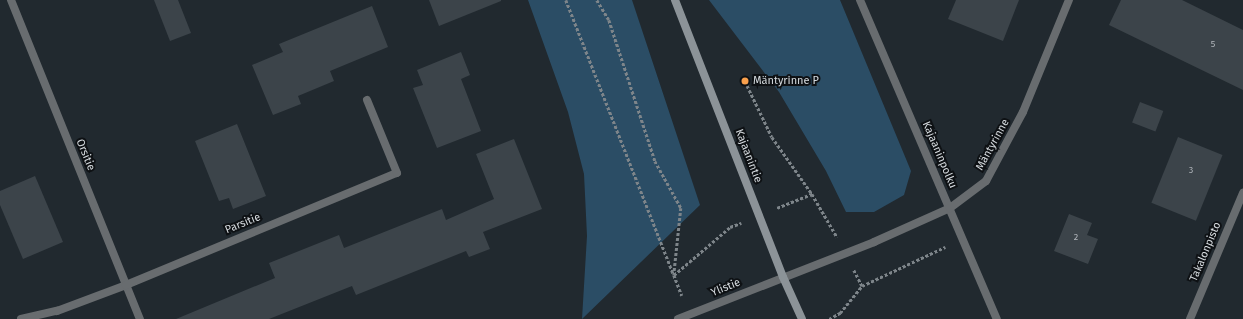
<!DOCTYPE html>
<meta charset="utf-8">
<style>
body{margin:0}
#map{position:relative;width:1243px;height:319px;overflow:hidden;background:#21292f;font-family:"Fira Sans",sans-serif}
div>[style]{position:absolute}
.green>*{inset:0;background:#2b4d65}
.building>*{inset:0;background:#3c444a;transform-origin:0 0}
.path>*{height:2.5px;margin-top:-1.25px;transform-origin:0;background:repeating-linear-gradient(90deg,#7e858a 0 3px,transparent 0 5px)}
.minor>*{height:8px;margin:-4px;padding:0 4px;transform-origin:4px;border-radius:4px;background:#686c6f}
.secondary>*{height:8px;margin:-4px;padding:0 4px;transform-origin:4px;border-radius:4px;background:#8c9398}
.dots>*{width:11px;height:11px;translate:-50% -50%;box-sizing:border-box;border:2px solid #0e1114;border-radius:50%}
span{translate:-50% -50%;white-space:nowrap;text-align:center;line-height:1.15;-webkit-text-stroke:4px #0e1114;paint-order:stroke}
.number-label{font-size:9px;color:#b0b5ba}
.number-label span{-webkit-text-stroke-width:0}
.poi-label{font-size:11px;color:#d6dbdf}
.left{translate:0 -50%;text-align:left}
.street-label{font-size:11px;color:#d6dbdf}
</style>
<div id="map">
<div class="green">
<div style="clip-path:polygon(528px 0,632px 0,700px 205px,582px 319px,587px 236px,584px 174px,568px 112px)"></div>
<div style="clip-path:polygon(709px 0,840px 0,911px 171px,904px 195px,874px 212px,846px 212px,826px 171px,779px 92px)"></div>
</div>
<div class="building">
<div style="clip-path:polygon(154px 0,178px 0,191px 33px,170px 41px)"></div>
<div style="clip-path:polygon(429px 0,501px 0,501px 1px,439px 26px)"></div>
<div style="clip-path:polygon(956px 0,1019px 0,1003px 41px,948px 19px)"></div>
<div style="clip-path:polygon(1121px 0,1182px 0,1243px 30px,1243px 90px,1109px 25px)"></div>
<div style="clip-path:polygon(372px 6px,388px 47px,330px 71px,334px 81px,298px 96px,301px 104px,273px 115px,252px 65px,283px 52px,279px 44px)"></div>
<div style="clip-path:polygon(461px 52px,470px 75px,461px 79px,481px 131px,437px 148px,413px 88px,423px 85px,417px 70px)"></div>
<div style="left:1140px;top:102px;width:25px;height:22px;rotate:21deg"></div>
<div style="clip-path:polygon(237px 124px,266px 196px,233px 209px,229px 198px,219px 201px,195px 141px)"></div>
<div style="left:1178px;top:137px;width:48px;height:71px;rotate:22deg"></div>
<div style="clip-path:polygon(514px 139px,542px 209px,483px 232px,490px 249px,469px 257px,466px 251px,356px 295px,352px 286px,269px 319px,176px 319px,275px 278px,269px 263px,339px 235px,344px 248px,442px 209px,446px 220px,494px 199px,476px 154px)"></div>
<div style="clip-path:polygon(35px 176px,63px 242px,23px 259px,0 205px,0 191px)"></div>
<div style="clip-path:polygon(1069px 214px,1092px 223px,1087px 235px,1098px 239px,1088px 264px,1054px 251px)"></div>
</div>
<div class="path">
<div style="left:566px;top:0;width:295px;rotate:68.6deg"></div>
<div style="left:674px;top:275px;width:74px;rotate:-40.6deg"></div>
<div style="left:730px;top:227px;width:12px;rotate:-20deg"></div>
<div style="left:597px;top:0;width:23px;rotate:59deg"></div>
<div style="left:609px;top:20px;width:148px;rotate:71.9deg"></div>
<div style="left:655px;top:161px;width:54px;rotate:61deg"></div>
<div style="left:681px;top:208px;width:67px;rotate:96deg"></div>
<div style="left:674px;top:275px;width:22px;rotate:69deg"></div>
<div style="left:745px;top:81px;width:62px;rotate:64.3deg"></div>
<div style="left:772px;top:137px;width:70px;rotate:54.9deg"></div>
<div style="left:777px;top:208px;width:38px;rotate:-22deg"></div>
<div style="left:812px;top:194px;width:50px;rotate:59.8deg"></div>
<div style="left:854px;top:270px;width:18px;rotate:63deg"></div>
<div style="left:829px;top:319px;width:13px;rotate:-29deg"></div>
<div style="left:840px;top:313px;width:35px;rotate:-51deg"></div>
<div style="left:862px;top:286px;width:92px;rotate:-25.2deg"></div>
</div>
<div class="minor">
<div style="left:11px;top:0;width:344px;rotate:68deg"></div>
<div style="left:860px;top:0;width:347px;rotate:66.8deg"></div>
<div style="left:21px;top:319px;width:37px;rotate:-13deg"></div>
<div style="left:57px;top:311px;width:74px;rotate:-20.6deg"></div>
<div style="left:126px;top:285px;width:293px;rotate:-22.5deg"></div>
<div style="left:397px;top:173px;width:79px;rotate:-112.3deg"></div>
<div style="left:678px;top:319px;width:211px;rotate:-21.4deg"></div>
<div style="left:874px;top:242px;width:83px;rotate:-24.1deg"></div>
<div style="left:950px;top:208px;width:45px;rotate:-36.9deg"></div>
<div style="left:986px;top:181px;width:78px;rotate:-61.8deg"></div>
<div style="left:1023px;top:112px;width:121px;rotate:-67.7deg"></div>
<div style="left:1190px;top:319px;width:137px;rotate:-67.2deg"></div>
</div>
<div class="secondary">
<div style="left:675px;top:0;width:297px;rotate:68.7deg"></div>
<div style="left:783px;top:277px;width:46px;rotate:65.7deg"></div>
</div>
<div class="dots">
<div style="left:745px;top:81px;background:#f9a04c"></div>
</div>
<div class="number-label">
<span style="left:1213px;top:44px">5</span>
<span style="left:1191px;top:170px">3</span>
<span style="left:1076px;top:237px">2</span>
</div>
<div class="poi-label">
<span class="left" style="left:753px;top:81px">Mäntyrinne P</span>
</div>
<div class="street-label">
<span style="left:993px;top:145px;rotate:-61deg">Mäntyrinne</span>
<span style="left:85px;top:155px;rotate:68deg">Orsitie</span>
<span style="left:939px;top:155px;rotate:67deg">Kajaaninpolku</span>
<span style="left:748px;top:156px;rotate:69deg">Kajaanintie</span>
<span style="left:243px;top:224px;rotate:-22deg">Parsitie</span>
<span style="left:1206px;top:252px;rotate:-67deg">Takalonpisto</span>
<span style="left:726px;top:288px;rotate:-22deg">Ylistie</span>
</div>
</div>
